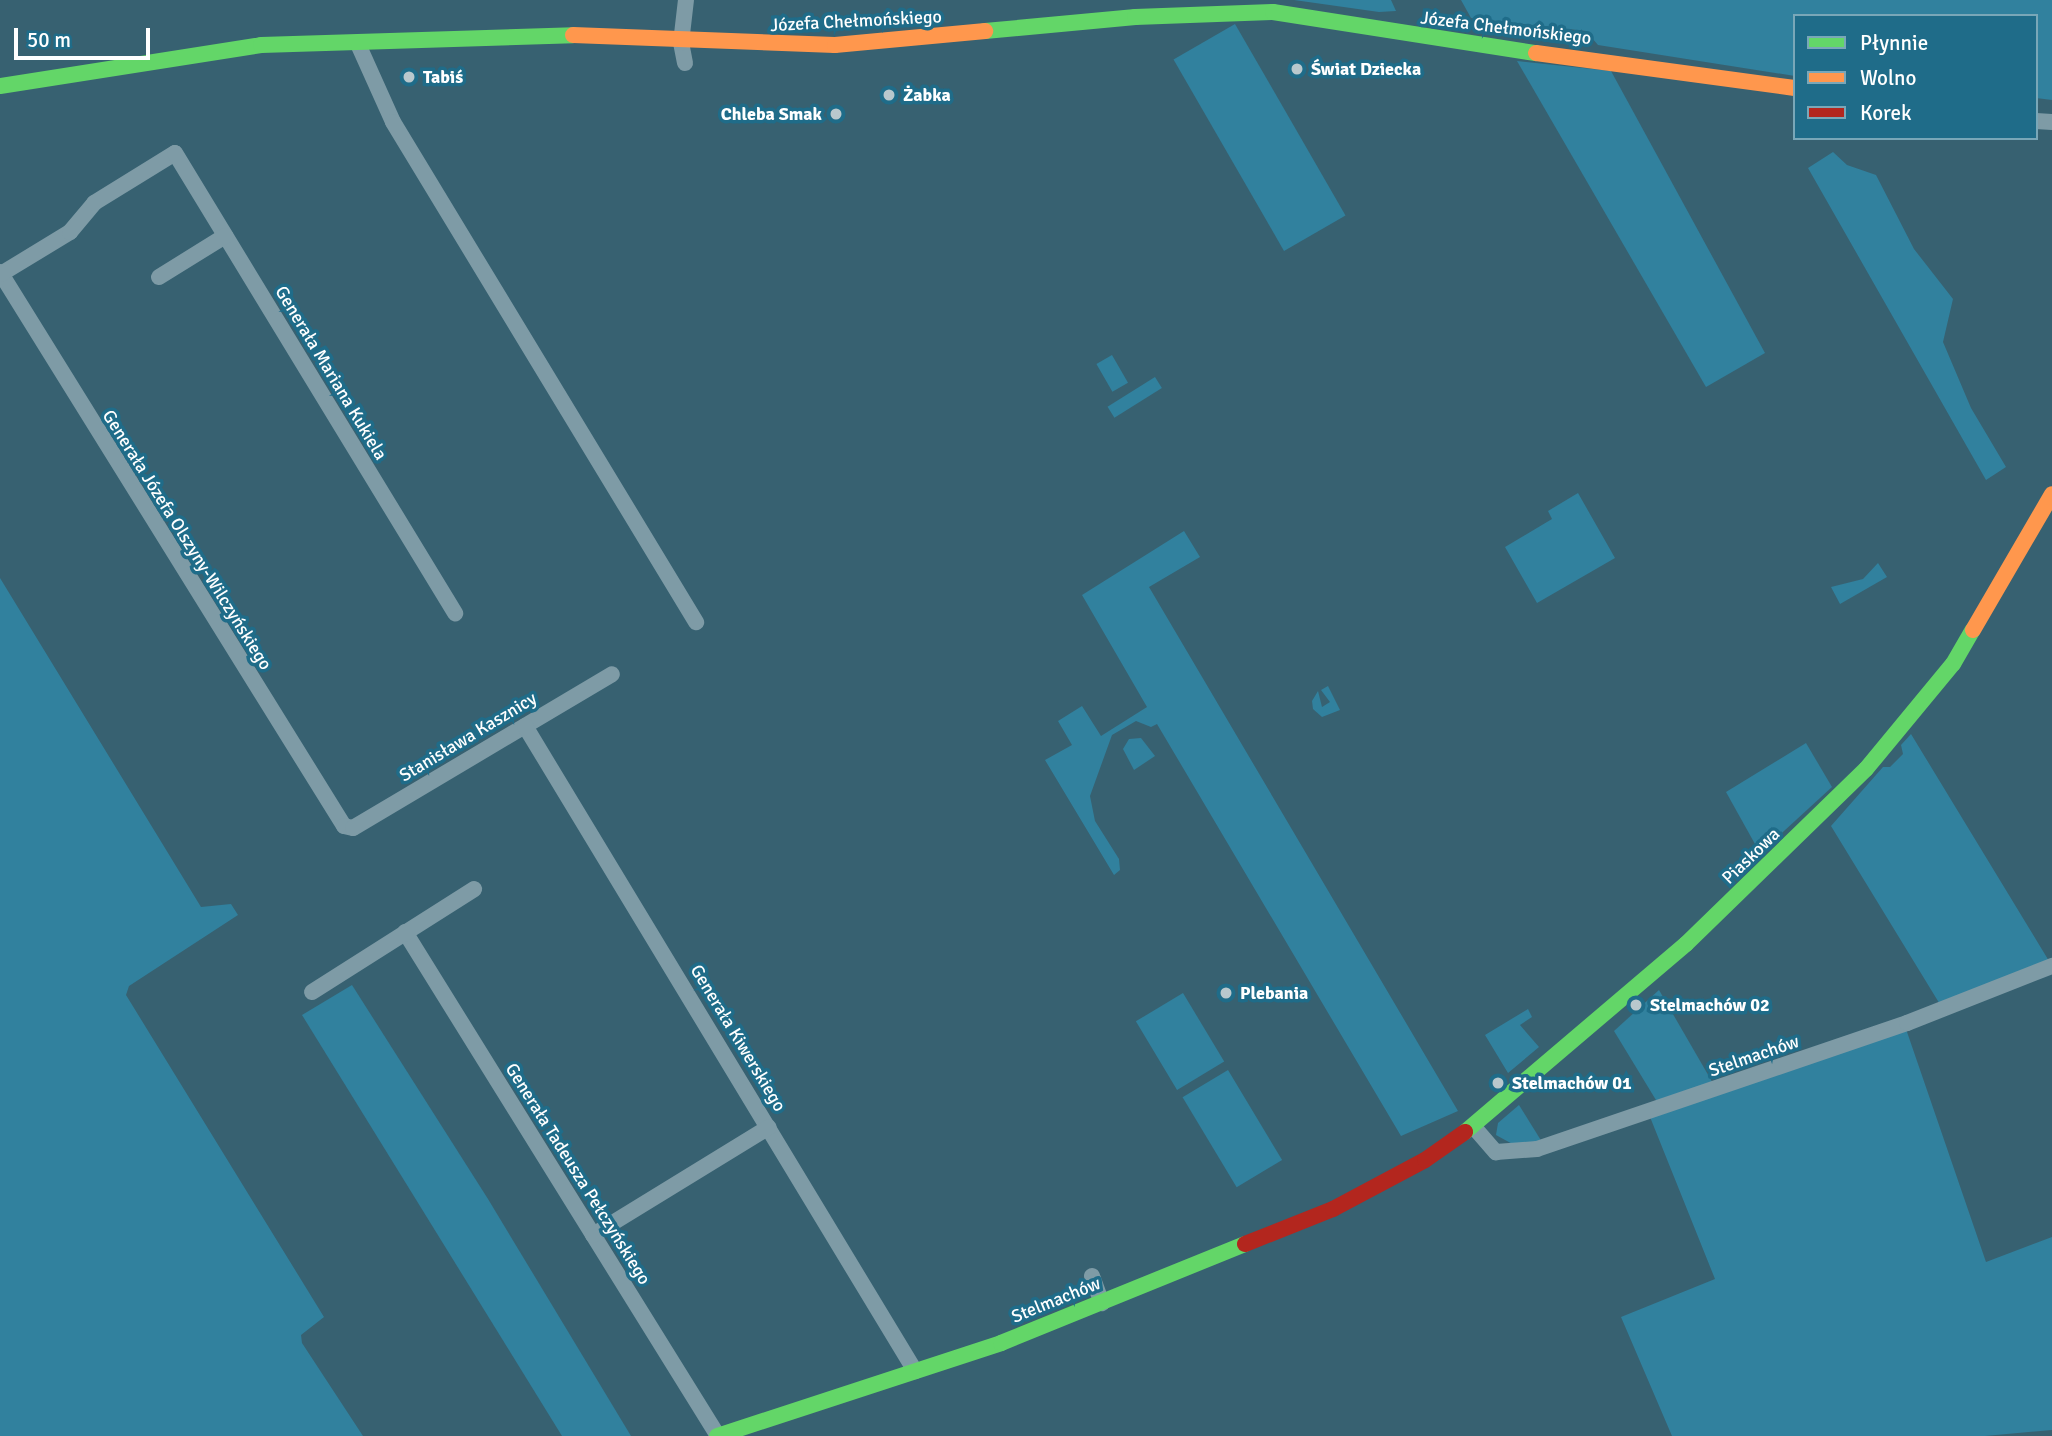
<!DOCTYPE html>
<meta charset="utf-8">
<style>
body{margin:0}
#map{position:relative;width:2052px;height:1436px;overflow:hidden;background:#376171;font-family:Signika,sans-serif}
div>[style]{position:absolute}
.green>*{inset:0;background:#31819e;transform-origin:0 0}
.street>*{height:16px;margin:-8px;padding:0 8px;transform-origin:8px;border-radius:8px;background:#7e9ba6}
.fast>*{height:16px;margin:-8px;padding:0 8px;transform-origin:8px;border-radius:8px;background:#63d668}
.slow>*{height:16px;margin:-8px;padding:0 8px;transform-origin:8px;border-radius:8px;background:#ff974d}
.jam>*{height:16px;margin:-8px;padding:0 8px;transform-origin:8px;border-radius:8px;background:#b3261e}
.dots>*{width:19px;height:19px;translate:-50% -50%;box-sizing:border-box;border:4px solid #1f6c89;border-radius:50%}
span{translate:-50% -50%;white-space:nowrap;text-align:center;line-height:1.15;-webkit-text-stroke:7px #1f6c89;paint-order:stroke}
.street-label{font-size:18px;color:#fff}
.poi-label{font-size:18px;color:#fff;font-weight:700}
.left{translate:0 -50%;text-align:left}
.right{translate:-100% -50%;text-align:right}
.legend{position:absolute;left:1793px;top:14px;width:245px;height:126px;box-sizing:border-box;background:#1f6c89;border:2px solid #79a7b8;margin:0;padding:9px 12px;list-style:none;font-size:21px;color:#fff}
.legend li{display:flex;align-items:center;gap:14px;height:35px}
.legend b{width:35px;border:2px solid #79a7b8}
.scale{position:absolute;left:14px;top:28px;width:136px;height:32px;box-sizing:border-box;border:4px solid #fff;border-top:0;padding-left:9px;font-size:21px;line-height:24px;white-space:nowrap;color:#fff;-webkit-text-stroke:5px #1f6c89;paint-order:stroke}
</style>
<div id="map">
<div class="green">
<div style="clip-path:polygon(1294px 0,1391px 0,1396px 11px,1379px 12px)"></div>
<div style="clip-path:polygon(1461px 0,2052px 0,2052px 100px,2036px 98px,2036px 16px,1795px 16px,1795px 76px,1598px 45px,1586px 31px,1471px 18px)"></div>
<div style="left:1235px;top:24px;width:221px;height:71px;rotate:60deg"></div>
<div style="clip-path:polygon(1517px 61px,1611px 71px,1765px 353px,1706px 387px)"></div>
<div style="clip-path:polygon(1833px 152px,1847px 165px,1876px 175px,1914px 249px,1953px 299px,1943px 342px,1971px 408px,2006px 467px,1986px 480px,1808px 168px)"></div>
<div style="left:1112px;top:355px;width:32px;height:18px;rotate:60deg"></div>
<div style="left:1155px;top:377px;width:13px;height:56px;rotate:58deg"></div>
<div style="clip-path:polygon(1578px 493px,1615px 558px,1537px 603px,1505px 547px,1552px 519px,1548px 511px)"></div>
<div style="clip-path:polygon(1184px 531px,1200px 557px,1149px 587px,1458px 1111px,1401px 1136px,1157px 724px,1151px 727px,1136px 721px,1112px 735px,1090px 796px,1095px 821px,1119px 859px,1120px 870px,1114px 875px,1045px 760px,1072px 745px,1058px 721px,1082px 706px,1101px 736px,1147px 707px,1082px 595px)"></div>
<div style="clip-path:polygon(1878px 563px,1887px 577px,1840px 604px,1831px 587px,1863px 579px)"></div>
<div style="clip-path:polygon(0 578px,201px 907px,231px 904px,238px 915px,129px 986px,126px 995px,324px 1317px,301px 1335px,302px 1343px,363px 1436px,0 1436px)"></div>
<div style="clip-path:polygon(1328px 686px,1340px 710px,1322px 717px,1313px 709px,1312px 701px,1318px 691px,1322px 707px,1330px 702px,1321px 690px)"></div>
<div style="clip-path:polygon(1911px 734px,2049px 961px,1941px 1006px,1831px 826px,1883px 767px,1890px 767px,1903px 754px,1901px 745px)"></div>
<div style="clip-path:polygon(1141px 738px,1155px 756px,1134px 770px,1123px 749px,1129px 739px)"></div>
<div style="clip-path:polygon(1806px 743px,1832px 787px,1760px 853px,1726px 792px)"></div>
<div style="clip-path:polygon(352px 985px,488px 1199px,631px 1436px,562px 1436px,302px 1015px)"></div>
<div style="clip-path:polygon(1659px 990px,1714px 1085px,1659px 1105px,1614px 1031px)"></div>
<div style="left:1183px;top:993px;width:80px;height:55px;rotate:59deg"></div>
<div style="clip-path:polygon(1528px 1009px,1532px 1017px,1520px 1025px,1539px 1047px,1508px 1073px,1485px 1035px)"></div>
<div style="clip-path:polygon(1906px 1029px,1986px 1262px,2052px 1237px,2052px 1430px,1985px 1436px,1672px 1436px,1621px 1317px,1715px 1279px,1650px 1117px)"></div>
<div style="left:1228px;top:1070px;width:105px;height:53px;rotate:59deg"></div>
<div style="clip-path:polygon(1519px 1105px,1542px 1142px,1516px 1146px,1496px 1135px,1498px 1123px)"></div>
</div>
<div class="street">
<div style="left:358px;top:44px;width:85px;rotate:65.8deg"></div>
<div style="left:393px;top:122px;width:585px;rotate:58.78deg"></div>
<div style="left:685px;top:63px;width:20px;rotate:-101deg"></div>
<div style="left:681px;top:43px;width:43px;rotate:-83.4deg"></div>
<div style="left:2036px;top:121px;width:16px;rotate:4deg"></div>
<div style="left:0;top:272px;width:652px;rotate:58.16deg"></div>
<div style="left:344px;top:826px;width:9px;rotate:13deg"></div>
<div style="left:353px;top:828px;width:301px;rotate:-30.7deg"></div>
<div style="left:1px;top:274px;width:81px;rotate:-31.3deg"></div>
<div style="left:70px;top:232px;width:38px;rotate:-50deg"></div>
<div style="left:94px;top:203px;width:95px;rotate:-31.7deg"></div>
<div style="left:175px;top:153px;width:539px;rotate:58.67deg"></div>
<div style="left:159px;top:277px;width:78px;rotate:-31.8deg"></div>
<div style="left:525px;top:726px;width:754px;rotate:58.84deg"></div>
<div style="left:405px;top:932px;width:593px;rotate:58.16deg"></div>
<div style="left:312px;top:992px;width:192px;rotate:-32.4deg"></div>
<div style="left:1473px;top:1126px;width:35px;rotate:49deg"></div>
<div style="left:1496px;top:1152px;width:41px;rotate:-4.2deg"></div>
<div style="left:1537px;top:1149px;width:391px;rotate:-18.8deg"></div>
<div style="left:1907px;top:1023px;width:156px;rotate:-21.5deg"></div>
<div style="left:593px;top:1235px;width:206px;rotate:-31.5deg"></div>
<div style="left:1092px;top:1276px;width:29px;rotate:70deg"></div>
</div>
<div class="fast">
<div style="left:985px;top:31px;width:151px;rotate:-5.3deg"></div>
<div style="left:1135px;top:17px;width:138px;rotate:-2.1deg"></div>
<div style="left:1273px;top:12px;width:266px;rotate:8.9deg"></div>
<div style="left:0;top:86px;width:264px;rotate:-8.9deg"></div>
<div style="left:261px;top:45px;width:312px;rotate:-1.8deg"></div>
<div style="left:1465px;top:1132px;width:290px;rotate:-40.4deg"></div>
<div style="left:1686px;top:944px;width:251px;rotate:-44.2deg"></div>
<div style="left:1866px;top:769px;width:136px;rotate:-50.4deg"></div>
<div style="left:1953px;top:664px;width:39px;rotate:-60deg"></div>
<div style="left:717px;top:1436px;width:299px;rotate:-18.1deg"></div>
<div style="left:1001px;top:1343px;width:263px;rotate:-22.1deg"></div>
</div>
<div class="slow">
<div style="left:573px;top:35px;width:262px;rotate:2.2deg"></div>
<div style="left:835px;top:45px;width:151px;rotate:-5.3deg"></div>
<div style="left:1536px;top:53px;width:261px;rotate:7.7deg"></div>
<div style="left:1973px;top:630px;width:157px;rotate:-59.8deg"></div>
</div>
<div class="jam">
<div style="left:1245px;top:1244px;width:95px;rotate:-21.7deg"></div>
<div style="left:1333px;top:1209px;width:104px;rotate:-28deg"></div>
<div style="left:1425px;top:1160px;width:49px;rotate:-35deg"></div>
</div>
<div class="dots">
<div style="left:1297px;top:69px;background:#b9c8cd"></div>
<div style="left:409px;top:77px;background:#b9c8cd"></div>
<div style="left:889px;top:95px;background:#b9c8cd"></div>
<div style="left:836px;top:114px;background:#b9c8cd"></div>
<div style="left:1226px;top:993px;background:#b9c8cd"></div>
<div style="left:1636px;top:1005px;background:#b9c8cd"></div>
<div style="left:1498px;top:1083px;background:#b9c8cd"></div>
</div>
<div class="street-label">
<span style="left:856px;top:21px;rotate:-3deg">Józefa Chełmońskiego</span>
<span style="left:1506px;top:28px;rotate:7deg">Józefa Chełmońskiego</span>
<span style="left:331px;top:373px;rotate:59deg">Generała Mariana Kukiela</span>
<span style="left:187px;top:540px;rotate:58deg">Generała Józefa Olszyny-Wilczyńskiego</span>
<span style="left:468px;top:737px;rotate:-31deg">Stanisława Kasznicy</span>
<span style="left:1751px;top:856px;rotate:-44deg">Piaskowa</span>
<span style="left:738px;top:1038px;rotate:59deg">Generała Kiwerskiego</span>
<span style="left:1754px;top:1056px;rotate:-19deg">Stelmachów</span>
<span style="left:578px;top:1174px;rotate:58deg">Generała Tadeusza Pełczyńskiego</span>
<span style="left:1056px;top:1300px;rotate:-22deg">Stelmachów</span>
</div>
<div class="poi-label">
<span class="left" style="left:1311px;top:69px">Świat Dziecka</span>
<span class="left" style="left:423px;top:77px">Tabiś</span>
<span class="left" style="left:903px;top:95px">Żabka</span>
<span class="right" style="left:822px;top:114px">Chleba Smak</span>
<span class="left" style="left:1240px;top:993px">Plebania</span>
<span class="left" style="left:1650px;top:1005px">Stelmachów 02</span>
<span class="left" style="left:1512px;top:1083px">Stelmachów 01</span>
</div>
<ul class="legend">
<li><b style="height:9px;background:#63d668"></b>Płynnie</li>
<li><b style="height:9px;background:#ff974d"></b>Wolno</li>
<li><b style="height:9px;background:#b3261e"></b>Korek</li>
</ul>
<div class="scale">50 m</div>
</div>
